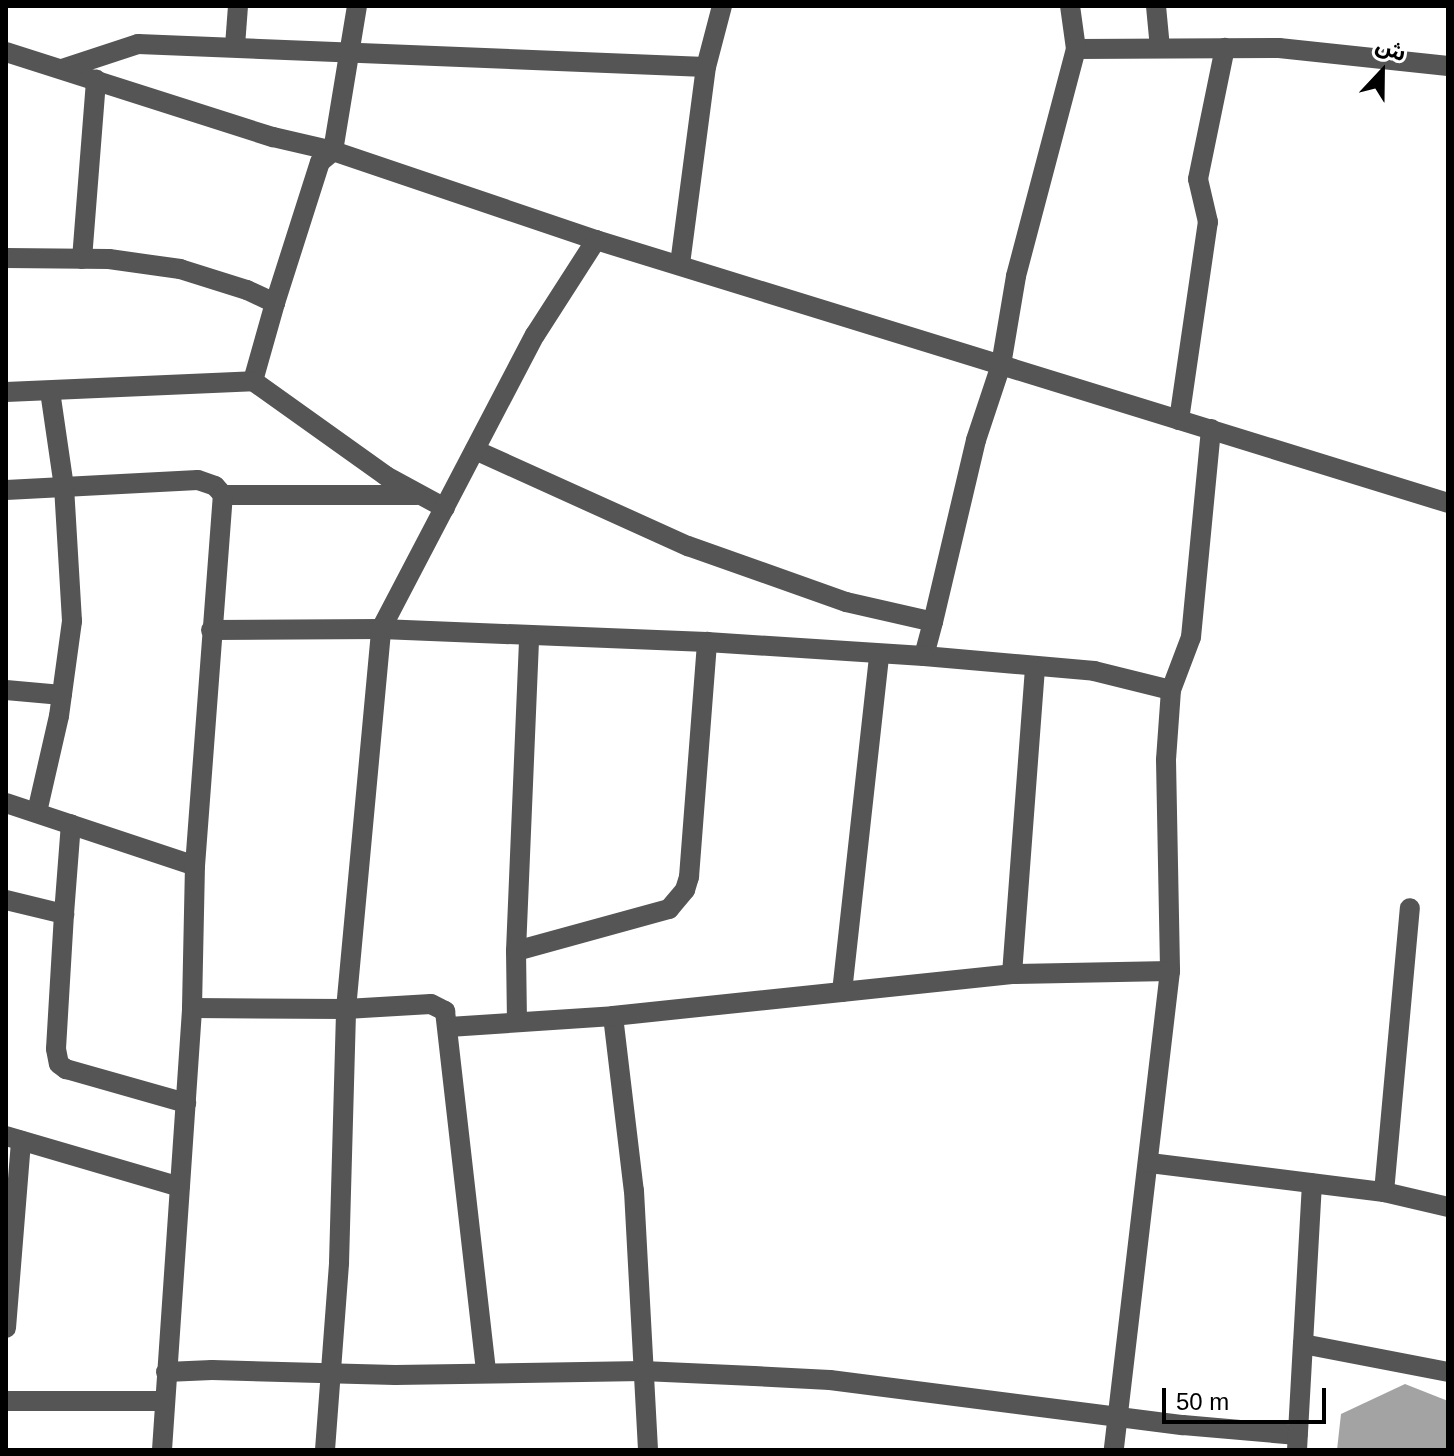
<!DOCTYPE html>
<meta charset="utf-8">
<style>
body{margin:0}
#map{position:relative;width:1454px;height:1456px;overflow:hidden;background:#fff;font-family:Arial,"Noto Sans Arabic",sans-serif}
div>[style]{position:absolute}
.water>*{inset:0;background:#a3a3a3}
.minor>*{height:20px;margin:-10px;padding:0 10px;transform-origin:10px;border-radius:10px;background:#555}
span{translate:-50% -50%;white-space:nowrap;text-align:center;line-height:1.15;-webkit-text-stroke:6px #fff;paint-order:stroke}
.frame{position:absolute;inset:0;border:8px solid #000;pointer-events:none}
.north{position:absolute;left:1342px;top:32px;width:80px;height:80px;-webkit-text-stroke:6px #fff;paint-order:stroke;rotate:22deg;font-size:22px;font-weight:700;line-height:32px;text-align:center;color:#000}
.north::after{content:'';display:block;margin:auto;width:28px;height:36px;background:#000;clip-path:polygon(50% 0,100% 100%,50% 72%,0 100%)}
.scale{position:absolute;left:1162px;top:1388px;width:164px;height:36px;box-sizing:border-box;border:4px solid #000;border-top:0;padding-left:10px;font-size:24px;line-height:28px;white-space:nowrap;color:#000;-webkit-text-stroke:6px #fff;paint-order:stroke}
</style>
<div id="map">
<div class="water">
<div style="clip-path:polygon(1405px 1384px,1448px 1401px,1448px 1450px,1337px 1450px,1341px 1414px)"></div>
</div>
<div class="minor">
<div style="left:1156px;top:6px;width:42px;rotate:84.6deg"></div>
<div style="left:235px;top:46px;width:40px;rotate:-85.7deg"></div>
<div style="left:1076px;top:49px;width:203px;rotate:-0.3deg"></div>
<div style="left:1279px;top:48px;width:170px;rotate:6.1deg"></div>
<div style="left:6px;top:52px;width:280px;rotate:17.7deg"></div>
<div style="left:273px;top:137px;width:62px;rotate:13.1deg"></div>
<div style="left:333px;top:151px;width:278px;rotate:18.7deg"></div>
<div style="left:596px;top:240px;width:892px;rotate:17.15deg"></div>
<div style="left:62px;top:69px;width:80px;rotate:-18.2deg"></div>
<div style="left:138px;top:44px;width:568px;rotate:2.32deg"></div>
<div style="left:6px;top:258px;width:103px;rotate:0.6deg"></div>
<div style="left:109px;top:259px;width:72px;rotate:8deg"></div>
<div style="left:180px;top:269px;width:70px;rotate:17.4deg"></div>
<div style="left:247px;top:290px;width:31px;rotate:25deg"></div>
<div style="left:275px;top:303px;width:81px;rotate:105.8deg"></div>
<div style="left:82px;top:259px;width:180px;rotate:-85.5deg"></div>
<div style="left:680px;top:264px;width:199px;rotate:-82.5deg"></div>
<div style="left:706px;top:67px;width:63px;rotate:-75.3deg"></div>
<div style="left:275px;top:303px;width:148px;rotate:-72.3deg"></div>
<div style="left:320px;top:162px;width:17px;rotate:-40deg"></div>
<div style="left:333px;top:151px;width:147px;rotate:-80.6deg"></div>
<div style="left:6px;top:392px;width:247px;rotate:-2.5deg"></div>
<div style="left:253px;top:381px;width:163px;rotate:35.5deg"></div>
<div style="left:386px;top:476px;width:67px;rotate:28.5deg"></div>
<div style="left:1179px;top:420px;width:200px;rotate:-81.7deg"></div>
<div style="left:1208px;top:222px;width:44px;rotate:-103.1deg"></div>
<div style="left:1198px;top:179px;width:134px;rotate:-78.4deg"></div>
<div style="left:475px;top:450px;width:234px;rotate:24.3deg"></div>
<div style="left:688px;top:546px;width:168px;rotate:19.5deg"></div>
<div style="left:846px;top:602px;width:89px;rotate:12.9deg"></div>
<div style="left:933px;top:622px;width:35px;rotate:105deg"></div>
<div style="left:924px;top:656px;width:171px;rotate:5deg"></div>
<div style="left:1094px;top:671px;width:79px;rotate:13.9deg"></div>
<div style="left:1171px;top:690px;width:70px;rotate:94.1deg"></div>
<div style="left:1166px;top:760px;width:211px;rotate:88.9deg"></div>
<div style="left:6px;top:490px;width:192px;rotate:-3deg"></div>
<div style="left:198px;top:480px;width:18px;rotate:19deg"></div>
<div style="left:215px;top:486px;width:12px;rotate:48deg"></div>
<div style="left:223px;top:495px;width:194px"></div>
<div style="left:933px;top:622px;width:187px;rotate:-76.7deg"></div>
<div style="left:976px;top:440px;width:79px;rotate:-71.6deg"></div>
<div style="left:1001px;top:365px;width:90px;rotate:-80.4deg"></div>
<div style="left:1016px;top:276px;width:235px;rotate:-75.2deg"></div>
<div style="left:1076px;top:49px;width:43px;rotate:-97.9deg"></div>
<div style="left:211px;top:630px;width:170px;rotate:-0.3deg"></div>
<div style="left:381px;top:629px;width:326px;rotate:2.3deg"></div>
<div style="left:707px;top:642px;width:217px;rotate:3.7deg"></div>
<div style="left:6px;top:690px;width:56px;rotate:5.1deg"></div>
<div style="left:1171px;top:690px;width:57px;rotate:-69.3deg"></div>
<div style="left:1191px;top:637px;width:209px;rotate:-84.5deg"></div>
<div style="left:6px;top:803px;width:199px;rotate:18.4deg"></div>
<div style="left:37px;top:812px;width:98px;rotate:-77.1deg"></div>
<div style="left:59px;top:716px;width:96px;rotate:-82.2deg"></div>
<div style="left:72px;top:621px;width:134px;rotate:-93.4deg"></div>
<div style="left:64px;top:487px;width:97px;rotate:-98.3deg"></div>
<div style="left:6px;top:900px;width:60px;rotate:13.6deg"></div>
<div style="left:64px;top:914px;width:90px;rotate:-85.6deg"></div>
<div style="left:64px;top:914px;width:135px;rotate:93.4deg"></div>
<div style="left:56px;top:1049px;width:15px;rotate:79deg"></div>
<div style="left:59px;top:1064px;width:9px;rotate:36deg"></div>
<div style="left:66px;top:1069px;width:125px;rotate:15.8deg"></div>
<div style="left:516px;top:951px;width:159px;rotate:-15.4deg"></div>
<div style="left:669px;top:909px;width:25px;rotate:-50deg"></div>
<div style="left:685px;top:890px;width:14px;rotate:-73deg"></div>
<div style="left:689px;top:877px;width:236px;rotate:-85.6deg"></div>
<div style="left:1012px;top:974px;width:306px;rotate:-85.7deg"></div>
<div style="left:842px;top:992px;width:338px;rotate:-83.7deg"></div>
<div style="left:192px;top:1008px;width:154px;rotate:0.4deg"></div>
<div style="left:346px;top:1009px;width:85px;rotate:-3.4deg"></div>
<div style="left:431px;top:1004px;width:16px;rotate:27deg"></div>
<div style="left:445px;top:1011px;width:364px;rotate:83.5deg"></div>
<div style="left:613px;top:1016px;width:176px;rotate:83.2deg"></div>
<div style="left:634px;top:1191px;width:259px;rotate:86.9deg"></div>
<div style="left:517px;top:1022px;width:71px;rotate:-90.8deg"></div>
<div style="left:516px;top:951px;width:316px;rotate:-87.6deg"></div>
<div style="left:449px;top:1027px;width:164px;rotate:-3.8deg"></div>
<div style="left:613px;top:1016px;width:401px;rotate:-6deg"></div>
<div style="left:1012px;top:974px;width:158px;rotate:-1.1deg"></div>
<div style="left:1170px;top:971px;width:482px;rotate:96.7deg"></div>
<div style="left:6px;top:1136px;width:181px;rotate:16.3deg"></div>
<div style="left:1150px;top:1163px;width:236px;rotate:7.1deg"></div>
<div style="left:1384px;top:1192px;width:66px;rotate:13.2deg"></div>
<div style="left:1384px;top:1192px;width:285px;rotate:-84.8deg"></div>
<div style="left:6px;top:1328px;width:188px;rotate:-85.4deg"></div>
<div style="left:1303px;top:1344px;width:161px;rotate:-86.8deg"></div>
<div style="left:166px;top:1372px;width:46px;rotate:-2.5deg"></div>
<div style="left:212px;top:1370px;width:183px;rotate:1.6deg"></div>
<div style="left:395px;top:1375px;width:248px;rotate:-0.9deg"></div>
<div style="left:643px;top:1371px;width:111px;rotate:2.6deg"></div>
<div style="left:754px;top:1376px;width:76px;rotate:3deg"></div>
<div style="left:830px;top:1380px;width:356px;rotate:7.3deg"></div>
<div style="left:1183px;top:1425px;width:115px;rotate:5deg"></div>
<div style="left:6px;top:1401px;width:158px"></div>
<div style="left:162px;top:1450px;width:443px;rotate:-86.1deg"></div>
<div style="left:192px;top:1008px;width:142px;rotate:-88.8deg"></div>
<div style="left:195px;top:866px;width:372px;rotate:-85.7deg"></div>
<div style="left:325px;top:1450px;width:188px;rotate:-85.7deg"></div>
<div style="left:339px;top:1263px;width:254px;rotate:-88.4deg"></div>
<div style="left:346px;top:1009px;width:382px;rotate:-84.7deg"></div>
<div style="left:381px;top:629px;width:332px;rotate:-62.4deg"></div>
<div style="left:535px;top:335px;width:113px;rotate:-57.3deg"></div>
<div style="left:1297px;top:1450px;width:106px;rotate:-86.8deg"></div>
<div style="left:1303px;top:1344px;width:148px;rotate:10.9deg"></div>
</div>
<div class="frame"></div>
<div class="north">ش</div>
<div class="scale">50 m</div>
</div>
